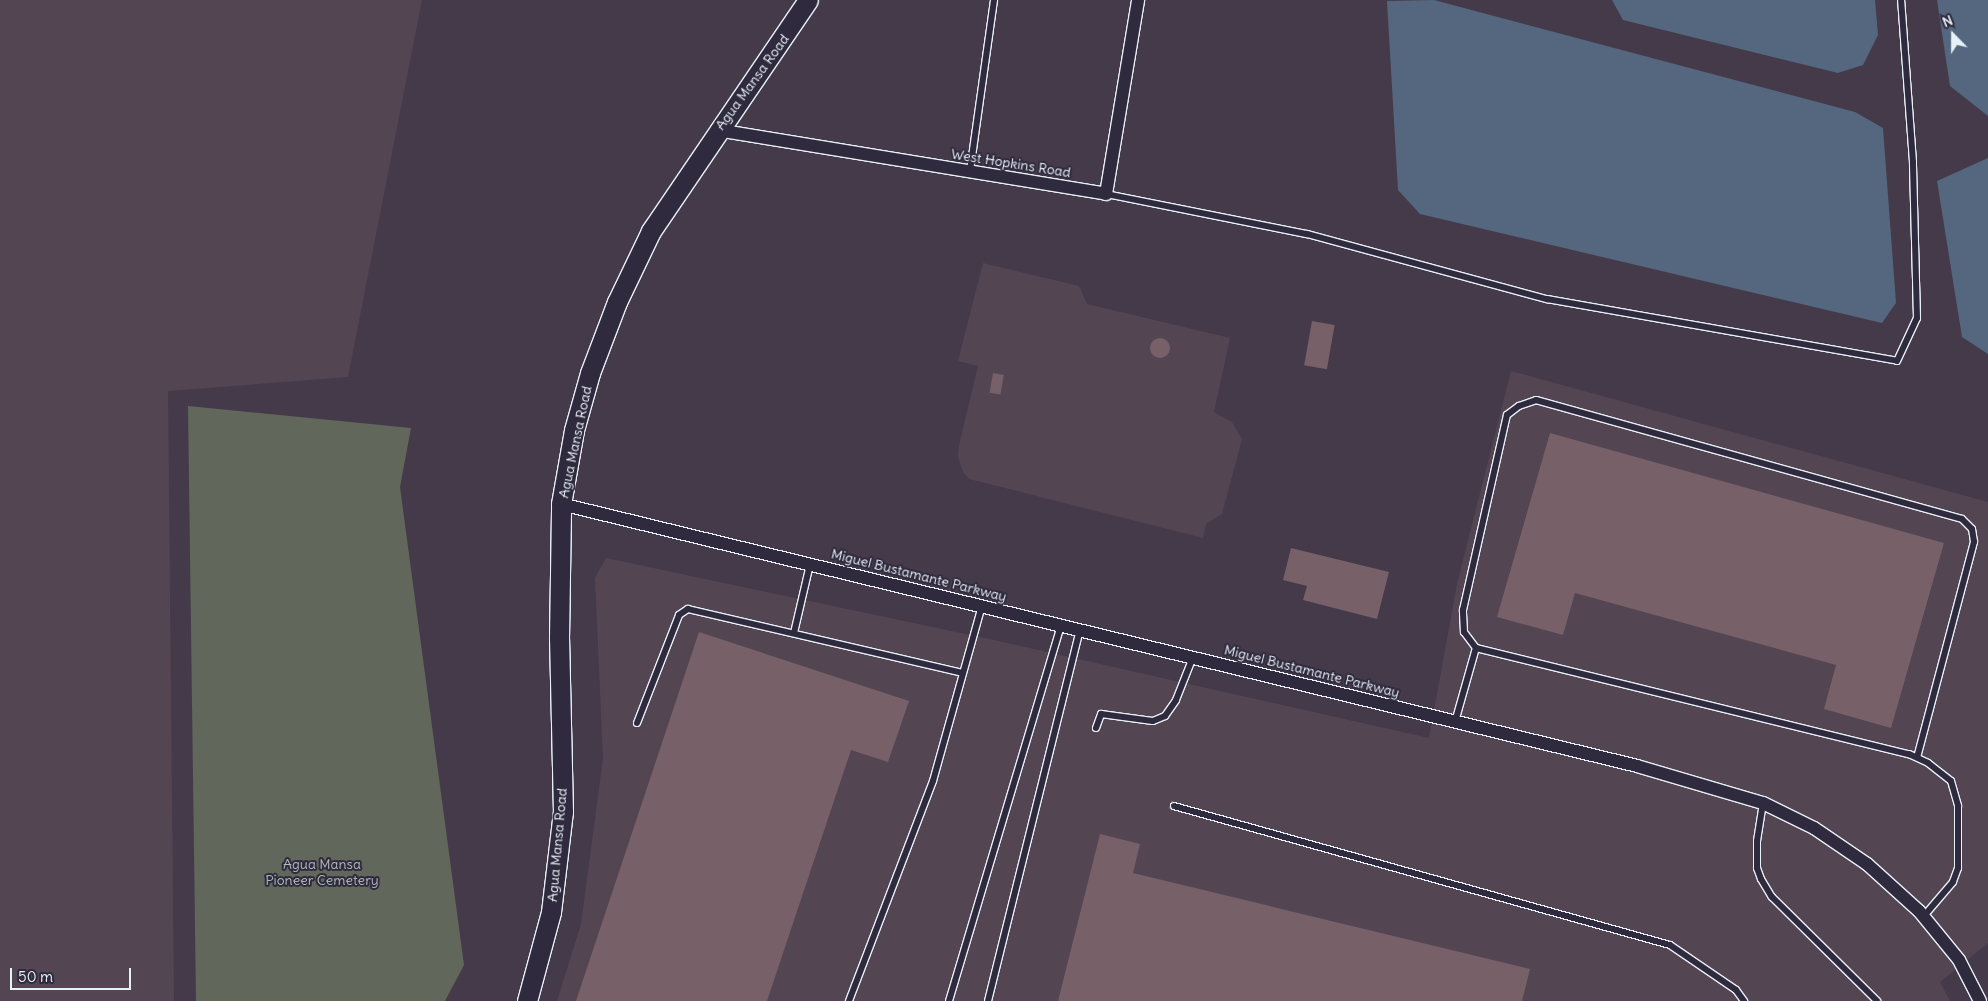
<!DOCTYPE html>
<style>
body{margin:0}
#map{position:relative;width:1988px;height:1001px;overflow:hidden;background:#453a4a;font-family:Delius,sans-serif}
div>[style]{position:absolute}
.built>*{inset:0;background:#544553}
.green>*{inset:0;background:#61675a}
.water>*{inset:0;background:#54677f}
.building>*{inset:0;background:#776068;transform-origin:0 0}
.round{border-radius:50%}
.roads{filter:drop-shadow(1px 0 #e8f1f8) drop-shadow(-1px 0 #e8f1f8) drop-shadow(0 1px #e8f1f8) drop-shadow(0 -1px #e8f1f8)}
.service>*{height:6px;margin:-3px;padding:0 3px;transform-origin:3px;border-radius:3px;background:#2f2a3d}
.minor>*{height:12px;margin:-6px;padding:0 6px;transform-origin:6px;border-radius:6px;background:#2f2a3d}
.secondary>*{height:19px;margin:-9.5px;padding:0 9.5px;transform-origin:9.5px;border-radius:9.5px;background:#2f2a3d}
span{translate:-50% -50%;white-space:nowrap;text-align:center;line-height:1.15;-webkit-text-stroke:4px #2f2a3d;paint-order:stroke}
.street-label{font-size:14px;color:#e8f1f8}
.park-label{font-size:14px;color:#b2bab9}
.north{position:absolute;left:1928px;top:10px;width:50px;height:50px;-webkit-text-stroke:4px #2f2a3d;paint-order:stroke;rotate:338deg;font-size:14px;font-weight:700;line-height:20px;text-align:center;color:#e8f1f8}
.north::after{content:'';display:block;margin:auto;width:18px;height:22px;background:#e8f1f8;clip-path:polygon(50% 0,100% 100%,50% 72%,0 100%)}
.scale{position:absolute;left:10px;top:968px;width:121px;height:22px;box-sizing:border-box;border:2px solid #e8f1f8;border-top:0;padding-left:6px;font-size:15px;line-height:18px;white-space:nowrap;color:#e8f1f8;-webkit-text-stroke:4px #2f2a3d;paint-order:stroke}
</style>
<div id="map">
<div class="built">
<div style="clip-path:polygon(0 0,422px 0,348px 377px,168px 391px,174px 1001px,0 1001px)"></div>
<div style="clip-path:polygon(983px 263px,1079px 286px,1087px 304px,1230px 338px,1214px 412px,1232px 422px,1242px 439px,1222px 514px,1206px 524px,1203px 538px,969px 479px,963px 472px,958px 457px,959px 445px,978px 366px,958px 361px)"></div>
<div style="clip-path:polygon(1511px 371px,1988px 502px,1988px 943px,1940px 982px,1950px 1001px,557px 1001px,581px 924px,603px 758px,595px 578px,606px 558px,994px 640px,1429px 738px,1457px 584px)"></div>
</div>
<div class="green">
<div style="clip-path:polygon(188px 406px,411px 428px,400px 487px,464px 965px,445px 1001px,196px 1001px)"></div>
</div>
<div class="water">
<div style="clip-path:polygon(1434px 0,1855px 112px,1883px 128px,1896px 303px,1882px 323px,1420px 214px,1398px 190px,1387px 1px)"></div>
<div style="clip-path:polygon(1612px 0,1875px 0,1878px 35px,1863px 65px,1838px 73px,1623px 20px)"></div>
<div style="clip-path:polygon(1937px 0,1988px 0,1988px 116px,1950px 86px)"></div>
<div style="clip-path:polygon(1988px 158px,1988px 354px,1962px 337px,1937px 181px)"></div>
</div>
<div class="building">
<div style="left:1312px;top:321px;width:23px;height:45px;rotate:10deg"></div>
<div class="round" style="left:1150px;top:338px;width:20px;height:20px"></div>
<div style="left:993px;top:373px;width:11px;height:20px;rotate:10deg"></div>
<div style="clip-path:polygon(1550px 433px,1944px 543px,1891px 728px,1824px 709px,1836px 665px,1575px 593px,1563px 635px,1497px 617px)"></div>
<div style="clip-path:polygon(1291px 548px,1389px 572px,1377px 619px,1303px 600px,1307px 586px,1283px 580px)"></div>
<div style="clip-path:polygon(699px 632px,909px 701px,888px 762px,851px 750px,767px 1001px,576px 1001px)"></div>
<div style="clip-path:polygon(1100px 834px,1140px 844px,1133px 873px,1530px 969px,1522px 1001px,1058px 1001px)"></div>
</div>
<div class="roads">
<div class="service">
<div style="left:970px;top:171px;width:173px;rotate:-82deg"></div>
<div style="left:1106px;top:194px;width:205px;rotate:11.3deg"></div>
<div style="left:1307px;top:234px;width:249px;rotate:15.2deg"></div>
<div style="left:1547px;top:299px;width:355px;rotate:10deg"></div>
<div style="left:1897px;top:361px;width:47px;rotate:-65.1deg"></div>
<div style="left:1917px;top:318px;width:156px;rotate:-91.5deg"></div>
<div style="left:1913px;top:162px;width:162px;rotate:-94.2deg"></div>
<div style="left:794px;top:633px;width:71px;rotate:-76.9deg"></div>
<div style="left:1476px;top:648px;width:20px;rotate:-127deg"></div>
<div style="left:1464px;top:632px;width:22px;rotate:-93deg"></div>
<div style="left:1463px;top:610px;width:200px;rotate:-77.3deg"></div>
<div style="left:1507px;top:415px;width:15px;rotate:-37deg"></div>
<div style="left:1519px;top:406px;width:18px;rotate:-19deg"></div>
<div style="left:1536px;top:400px;width:442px;rotate:15.6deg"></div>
<div style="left:1962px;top:519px;width:14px;rotate:45deg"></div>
<div style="left:1972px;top:529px;width:13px;rotate:81deg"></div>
<div style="left:1974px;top:542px;width:222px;rotate:104.8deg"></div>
<div style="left:1455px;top:722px;width:77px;rotate:-74.2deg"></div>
<div style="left:1476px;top:648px;width:446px;rotate:13.8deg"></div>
<div style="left:1909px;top:754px;width:21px;rotate:25deg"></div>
<div style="left:1928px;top:763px;width:29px;rotate:38deg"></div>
<div style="left:1951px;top:781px;width:26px;rotate:74deg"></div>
<div style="left:1958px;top:806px;width:62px;rotate:90deg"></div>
<div style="left:1958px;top:868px;width:15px;rotate:110deg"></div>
<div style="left:1953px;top:882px;width:46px;rotate:130.6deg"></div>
<div style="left:637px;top:723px;width:116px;rotate:-68.7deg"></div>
<div style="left:679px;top:615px;width:11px;rotate:-34deg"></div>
<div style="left:688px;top:609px;width:282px;rotate:13.1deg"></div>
<div style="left:1096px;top:728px;width:15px;rotate:-70deg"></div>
<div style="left:1101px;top:714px;width:52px;rotate:7.7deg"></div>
<div style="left:1153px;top:721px;width:13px;rotate:-23deg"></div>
<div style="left:1165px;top:716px;width:19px;rotate:-55deg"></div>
<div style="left:1176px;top:700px;width:46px;rotate:-68.4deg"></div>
<div style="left:1763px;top:803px;width:38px;rotate:99deg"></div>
<div style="left:1757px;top:841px;width:27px;rotate:90deg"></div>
<div style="left:1757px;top:868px;width:12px;rotate:70deg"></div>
<div style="left:1761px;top:879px;width:21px;rotate:59deg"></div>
<div style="left:1772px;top:897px;width:148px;rotate:44.7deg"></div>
<div style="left:1174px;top:806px;width:515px;rotate:15.66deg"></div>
<div style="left:1670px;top:945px;width:80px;rotate:34.3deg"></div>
<div style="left:1736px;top:990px;width:14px;rotate:54deg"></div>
<div style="left:849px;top:1001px;width:235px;rotate:-69.1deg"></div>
<div style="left:933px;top:781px;width:183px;rotate:-74.4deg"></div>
<div style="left:949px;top:1001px;width:392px;rotate:-73.4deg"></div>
<div style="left:988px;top:1001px;width:382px;rotate:-76.1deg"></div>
</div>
<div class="minor">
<div style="left:717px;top:130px;width:394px;rotate:9.3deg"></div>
<div style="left:1106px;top:194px;width:197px;rotate:-80.6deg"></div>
<div style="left:561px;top:504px;width:1107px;rotate:13.68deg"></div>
<div style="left:1637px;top:766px;width:131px;rotate:16.4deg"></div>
<div style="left:1763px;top:803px;width:57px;rotate:26.1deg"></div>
<div style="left:1814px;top:828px;width:64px;rotate:34.2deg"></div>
<div style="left:1867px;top:864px;width:70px;rotate:42.1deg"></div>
<div style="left:1919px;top:911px;width:63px;rotate:50.8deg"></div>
<div style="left:1959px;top:960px;width:46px;rotate:62.9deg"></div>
</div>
<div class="secondary">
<div style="left:527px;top:1001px;width:92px;rotate:-74.9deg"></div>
<div style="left:551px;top:912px;width:101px;rotate:-83.2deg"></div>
<div style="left:563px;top:812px;width:174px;rotate:-91.3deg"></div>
<div style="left:559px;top:638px;width:134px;rotate:-89.1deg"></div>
<div style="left:561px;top:504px;width:75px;rotate:-80deg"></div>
<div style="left:574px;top:430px;width:59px;rotate:-74.3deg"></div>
<div style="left:590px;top:373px;width:76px;rotate:-69.2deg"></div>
<div style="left:617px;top:302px;width:79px;rotate:-64.4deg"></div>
<div style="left:651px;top:231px;width:279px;rotate:-55.8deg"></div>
</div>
</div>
<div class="street-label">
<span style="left:752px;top:82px;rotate:-54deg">Agua Mansa Road</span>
<span style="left:1011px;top:163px;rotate:9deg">West Hopkins Road</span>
<span style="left:575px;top:442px;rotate:-78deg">Agua Mansa Road</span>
<span style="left:919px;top:575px;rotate:14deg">Miguel Bustamante Parkway</span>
<span style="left:1312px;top:671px;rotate:14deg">Miguel Bustamante Parkway</span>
<span style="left:557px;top:845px;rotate:-85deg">Agua Mansa Road</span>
</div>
<div class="park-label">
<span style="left:322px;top:872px">Agua Mansa<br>Pioneer Cemetery</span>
</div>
<div class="north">N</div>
<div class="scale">50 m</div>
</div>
